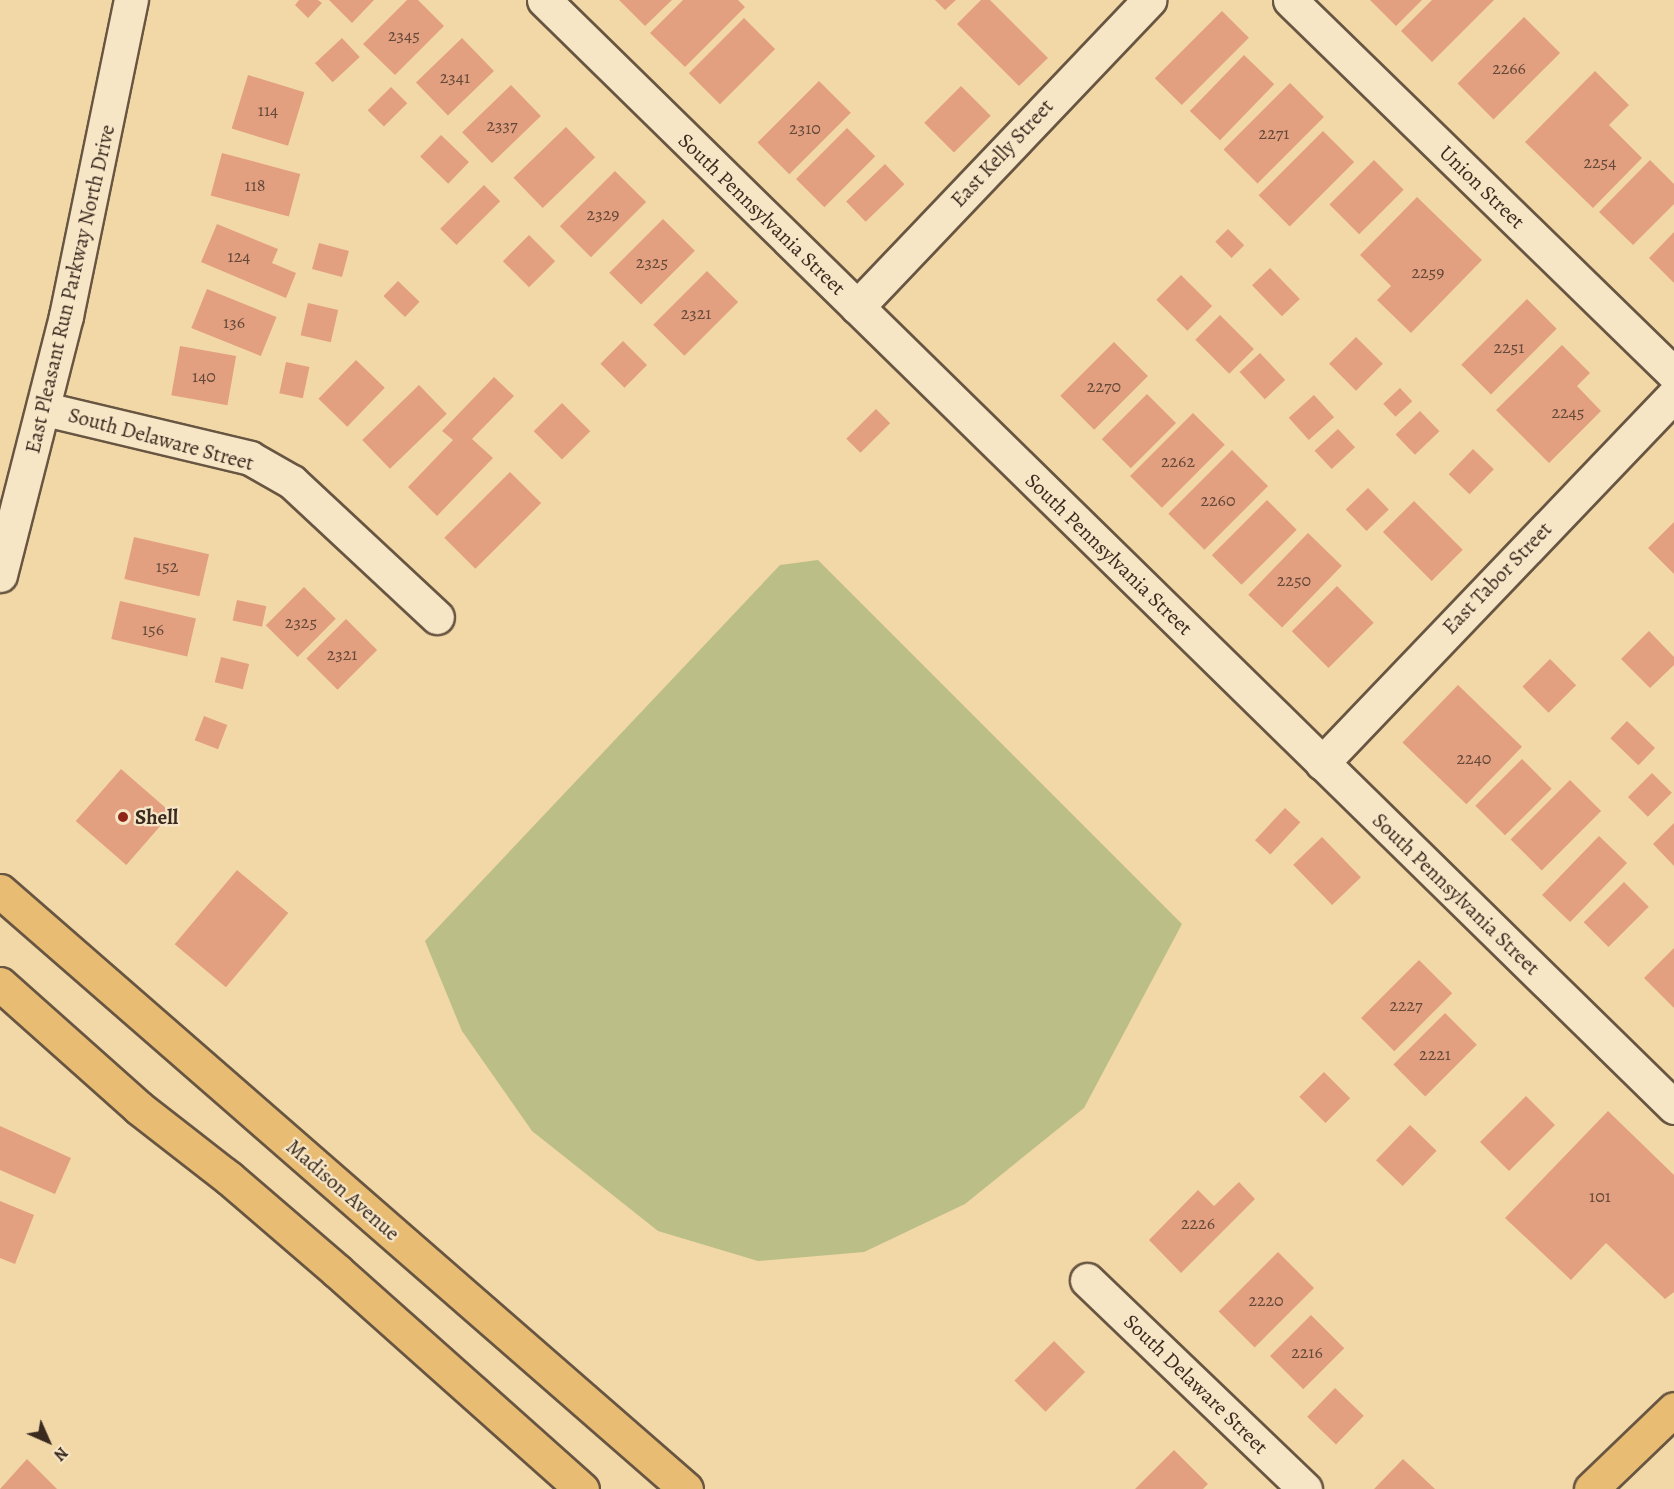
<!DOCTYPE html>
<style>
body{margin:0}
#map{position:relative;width:1674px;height:1489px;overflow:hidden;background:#f2d8a7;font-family:Alegreya,serif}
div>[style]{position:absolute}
.green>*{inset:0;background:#bbbe87}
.building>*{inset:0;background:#e3a081;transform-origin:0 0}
.roads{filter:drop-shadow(2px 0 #685642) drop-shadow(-2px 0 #685642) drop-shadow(0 2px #685642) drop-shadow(0 -2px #685642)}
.street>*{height:33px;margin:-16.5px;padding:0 16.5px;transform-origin:16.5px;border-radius:16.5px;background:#f7e6c6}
.secondary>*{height:33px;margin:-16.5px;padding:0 16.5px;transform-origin:16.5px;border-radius:16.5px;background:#f7e6c6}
.primary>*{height:33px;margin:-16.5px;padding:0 16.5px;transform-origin:16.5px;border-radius:16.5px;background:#e9bc74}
.dots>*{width:16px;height:16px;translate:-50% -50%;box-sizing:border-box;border:3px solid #f7e6c6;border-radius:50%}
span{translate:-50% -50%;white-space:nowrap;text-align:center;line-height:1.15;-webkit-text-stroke:4.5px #f7e6c6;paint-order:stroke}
.number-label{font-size:18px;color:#644838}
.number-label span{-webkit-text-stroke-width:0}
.street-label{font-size:21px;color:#3a2a20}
.poi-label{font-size:21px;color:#3a2a20;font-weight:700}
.left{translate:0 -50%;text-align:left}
.north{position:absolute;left:18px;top:1411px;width:60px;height:60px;-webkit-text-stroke:4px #f7e6c6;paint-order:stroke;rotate:135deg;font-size:16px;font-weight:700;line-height:24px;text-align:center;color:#3a2a20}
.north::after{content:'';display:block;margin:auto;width:21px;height:27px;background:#3a2a20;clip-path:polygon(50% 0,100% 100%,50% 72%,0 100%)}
</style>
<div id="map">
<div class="green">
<div style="clip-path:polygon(818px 560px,1182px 924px,1084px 1108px,965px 1204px,864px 1252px,758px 1261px,658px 1231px,532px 1131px,462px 1031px,425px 941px,780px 565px)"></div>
</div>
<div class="building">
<div style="clip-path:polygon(299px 0,318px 0,322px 3px,308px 18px,295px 5px)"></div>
<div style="clip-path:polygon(329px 0,374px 0,352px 23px)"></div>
<div style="clip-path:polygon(407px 0,418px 0,444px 26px,395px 75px,363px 44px)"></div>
<div style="clip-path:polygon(619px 0,672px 0,645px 26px)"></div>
<div style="clip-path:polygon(683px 0,738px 0,745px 7px,685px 67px,650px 33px)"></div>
<div style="clip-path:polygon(935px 0,956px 0,945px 10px)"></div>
<div style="clip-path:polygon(981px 0,990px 0,1048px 58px,1019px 86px,957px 24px)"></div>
<div style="clip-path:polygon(1370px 0,1422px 0,1396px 26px)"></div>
<div style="clip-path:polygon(1432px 0,1494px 0,1432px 62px,1401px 31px)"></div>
<div style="left:1222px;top:11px;width:38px;height:95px;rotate:45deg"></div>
<div style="left:1524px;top:17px;width:51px;height:94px;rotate:45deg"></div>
<div style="left:744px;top:18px;width:44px;height:78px;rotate:45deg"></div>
<div style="left:342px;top:38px;width:26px;height:37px;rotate:47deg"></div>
<div style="left:462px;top:38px;width:46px;height:64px;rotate:46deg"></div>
<div style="left:1244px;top:55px;width:42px;height:78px;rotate:44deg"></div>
<div style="clip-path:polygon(1595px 71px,1629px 105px,1609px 125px,1642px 158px,1593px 208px,1525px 142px)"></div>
<div style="left:248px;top:75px;width:59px;height:56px;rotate:17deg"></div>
<div style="left:819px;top:81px;width:45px;height:87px;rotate:45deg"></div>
<div style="left:1290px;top:83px;width:48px;height:94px;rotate:45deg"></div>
<div style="left:511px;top:85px;width:43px;height:68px;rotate:46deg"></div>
<div style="left:961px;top:86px;width:42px;height:52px;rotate:45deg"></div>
<div style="left:391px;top:87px;width:23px;height:33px;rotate:45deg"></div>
<div style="left:566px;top:127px;width:42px;height:73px;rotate:46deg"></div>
<div style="left:847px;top:128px;width:40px;height:72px;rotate:45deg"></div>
<div style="left:1323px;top:131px;width:44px;height:91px;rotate:45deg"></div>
<div style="left:441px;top:135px;width:39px;height:30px;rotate:44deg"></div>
<div style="left:222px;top:153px;width:81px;height:44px;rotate:15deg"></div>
<div style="left:1374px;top:160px;width:42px;height:63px;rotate:45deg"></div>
<div style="clip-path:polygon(1650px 160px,1674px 184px,1674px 204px,1633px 245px,1599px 212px)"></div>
<div style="left:885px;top:164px;width:28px;height:54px;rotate:46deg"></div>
<div style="left:615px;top:171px;width:44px;height:78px;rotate:45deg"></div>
<div style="left:484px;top:185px;width:23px;height:62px;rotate:45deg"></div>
<div style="clip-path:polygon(1417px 197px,1482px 260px,1411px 333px,1377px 300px,1391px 286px,1360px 255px)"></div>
<div style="left:663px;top:219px;width:45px;height:76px;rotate:45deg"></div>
<div style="clip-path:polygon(217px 224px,278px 249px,272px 263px,296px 273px,286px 298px,201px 262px)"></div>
<div style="left:1228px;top:229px;width:23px;height:18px;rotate:45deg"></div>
<div style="clip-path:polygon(1674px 232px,1674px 283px,1649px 258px)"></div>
<div style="left:529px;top:235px;width:37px;height:37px;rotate:45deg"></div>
<div style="left:319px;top:243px;width:31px;height:27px;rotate:15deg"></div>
<div style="left:1270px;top:268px;width:43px;height:25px;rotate:46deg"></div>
<div style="left:707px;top:271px;width:44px;height:76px;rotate:45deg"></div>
<div style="left:1181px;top:275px;width:44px;height:35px;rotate:45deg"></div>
<div style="left:398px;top:281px;width:30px;height:21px;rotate:44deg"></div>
<div style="left:207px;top:289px;width:75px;height:42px;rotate:22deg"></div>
<div style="left:1527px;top:299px;width:42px;height:93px;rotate:45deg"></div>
<div style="left:308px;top:303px;width:31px;height:33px;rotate:13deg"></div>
<div style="left:1220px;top:315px;width:48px;height:35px;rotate:45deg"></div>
<div style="left:1356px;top:337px;width:38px;height:38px;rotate:45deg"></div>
<div style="left:623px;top:341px;width:34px;height:32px;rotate:45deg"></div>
<div style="left:1114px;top:342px;width:48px;height:76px;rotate:45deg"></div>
<div style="clip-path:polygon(1562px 345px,1590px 373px,1577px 386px,1601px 411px,1549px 463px,1496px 410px)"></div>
<div style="left:180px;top:346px;width:57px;height:50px;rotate:10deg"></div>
<div style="left:1260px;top:353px;width:37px;height:28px;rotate:47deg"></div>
<div style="left:356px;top:360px;width:40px;height:54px;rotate:44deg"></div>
<div style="left:286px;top:362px;width:24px;height:32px;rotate:12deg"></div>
<div style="clip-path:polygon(494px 377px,514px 396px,472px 439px,493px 458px,437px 516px,408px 487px,453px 440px,442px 431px)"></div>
<div style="left:419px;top:385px;width:40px;height:79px;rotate:46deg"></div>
<div style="left:1400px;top:388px;width:18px;height:23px;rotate:47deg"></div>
<div style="left:1147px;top:394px;width:41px;height:64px;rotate:45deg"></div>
<div style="left:1314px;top:395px;width:30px;height:34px;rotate:48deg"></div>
<div style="left:562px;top:403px;width:40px;height:40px;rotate:45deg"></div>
<div style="left:876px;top:409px;width:20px;height:42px;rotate:45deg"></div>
<div style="left:1420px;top:411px;width:28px;height:34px;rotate:46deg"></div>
<div style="left:1193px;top:413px;width:45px;height:89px;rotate:45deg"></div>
<div style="left:1338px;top:429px;width:25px;height:32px;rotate:47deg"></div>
<div style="left:1473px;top:449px;width:29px;height:35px;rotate:44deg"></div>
<div style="left:1232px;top:450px;width:51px;height:90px;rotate:45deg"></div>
<div style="left:510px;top:472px;width:44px;height:93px;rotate:45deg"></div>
<div style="left:1368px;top:488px;width:30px;height:31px;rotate:46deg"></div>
<div style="left:1267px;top:500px;width:42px;height:78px;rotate:45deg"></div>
<div style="left:1414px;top:501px;width:69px;height:44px;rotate:45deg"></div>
<div style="clip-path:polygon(1674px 522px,1674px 574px,1648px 548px)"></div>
<div style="left:1308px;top:533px;width:47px;height:86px;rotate:44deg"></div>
<div style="left:134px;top:537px;width:77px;height:43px;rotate:13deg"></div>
<div style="left:1337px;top:586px;width:52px;height:64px;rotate:45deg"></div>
<div style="left:304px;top:587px;width:45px;height:54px;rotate:45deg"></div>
<div style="left:237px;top:600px;width:30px;height:21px;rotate:12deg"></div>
<div style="left:120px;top:601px;width:78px;height:39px;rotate:13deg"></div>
<div style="left:346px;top:619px;width:44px;height:56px;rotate:45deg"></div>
<div style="clip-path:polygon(1649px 631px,1674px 657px,1674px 665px,1650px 688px,1621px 659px)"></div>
<div style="left:221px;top:657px;width:29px;height:26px;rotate:14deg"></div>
<div style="left:1550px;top:659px;width:37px;height:39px;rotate:45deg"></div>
<div style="left:1458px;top:685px;width:89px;height:80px;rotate:44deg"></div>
<div style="left:204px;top:716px;width:25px;height:26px;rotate:21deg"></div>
<div style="left:1627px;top:721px;width:39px;height:24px;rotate:44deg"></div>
<div style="left:1522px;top:759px;width:42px;height:66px;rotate:45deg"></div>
<div style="left:121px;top:769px;width:67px;height:69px;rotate:41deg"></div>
<div style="left:1652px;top:773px;width:28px;height:34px;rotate:45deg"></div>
<div style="left:1570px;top:780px;width:44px;height:84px;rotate:45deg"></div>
<div style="left:1285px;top:808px;width:21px;height:44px;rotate:43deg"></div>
<div style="clip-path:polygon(1674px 823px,1674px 866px,1653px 844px)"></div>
<div style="left:1599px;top:836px;width:39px;height:82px;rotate:44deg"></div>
<div style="left:1322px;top:837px;width:56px;height:40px;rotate:46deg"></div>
<div style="left:237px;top:870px;width:67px;height:97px;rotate:40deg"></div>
<div style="left:1624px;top:882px;width:35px;height:57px;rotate:45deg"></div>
<div style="clip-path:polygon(1674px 948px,1674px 1008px,1644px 978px)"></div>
<div style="left:1419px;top:960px;width:47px;height:82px;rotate:45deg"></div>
<div style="left:1445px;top:1013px;width:45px;height:73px;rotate:45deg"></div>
<div style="left:1324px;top:1072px;width:37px;height:35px;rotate:45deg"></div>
<div style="left:1526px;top:1096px;width:41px;height:65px;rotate:45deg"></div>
<div style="clip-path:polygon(1608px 1111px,1674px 1175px,1674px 1292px,1665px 1299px,1606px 1243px,1571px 1280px,1505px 1218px)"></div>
<div style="left:1410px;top:1125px;width:37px;height:49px;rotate:44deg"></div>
<div style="clip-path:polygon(0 1126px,71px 1158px,55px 1194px,0 1170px)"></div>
<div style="clip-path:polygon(1239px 1182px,1255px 1199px,1181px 1273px,1149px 1240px,1198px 1190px,1214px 1206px)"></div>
<div style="clip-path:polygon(0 1201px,34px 1215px,15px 1264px,0 1258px)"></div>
<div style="left:1278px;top:1252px;width:51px;height:84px;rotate:45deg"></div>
<div style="left:1311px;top:1315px;width:47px;height:58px;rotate:45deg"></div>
<div style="left:1054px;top:1341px;width:44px;height:56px;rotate:45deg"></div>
<div style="left:1335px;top:1388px;width:40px;height:40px;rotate:44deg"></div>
<div style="clip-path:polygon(1174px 1450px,1208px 1484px,1203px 1489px,1135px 1489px)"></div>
<div style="clip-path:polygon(27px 1459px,57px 1489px,0 1489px)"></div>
<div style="clip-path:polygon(1403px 1459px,1435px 1489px,1374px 1489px)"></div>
</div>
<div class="roads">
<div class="street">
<div style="left:544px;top:0;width:1582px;rotate:44.41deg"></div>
<div style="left:1290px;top:0;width:536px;rotate:44.24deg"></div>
<div style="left:857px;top:307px;width:424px;rotate:-46.4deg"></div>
<div style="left:45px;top:409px;width:211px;rotate:13.4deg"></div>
<div style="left:250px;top:458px;width:48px;rotate:29.7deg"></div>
<div style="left:292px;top:482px;width:198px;rotate:43deg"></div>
<div style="left:1322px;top:763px;width:509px;rotate:-46.27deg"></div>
<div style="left:1087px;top:1280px;width:302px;rotate:43.8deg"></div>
</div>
<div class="secondary">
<div style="left:0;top:575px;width:267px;rotate:-75.7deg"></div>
<div style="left:66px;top:316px;width:323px;rotate:-78.4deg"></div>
</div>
<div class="primary">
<div style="left:0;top:891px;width:910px;rotate:41.08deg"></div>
<div style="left:0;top:984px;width:186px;rotate:41.7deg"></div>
<div style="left:139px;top:1108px;width:114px;rotate:37.9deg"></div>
<div style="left:229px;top:1178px;width:143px;rotate:40.7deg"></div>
<div style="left:337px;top:1271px;width:328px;rotate:41.7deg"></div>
<div style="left:1591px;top:1489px;width:115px;rotate:-43.9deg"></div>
</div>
</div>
<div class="dots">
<div style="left:123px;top:817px;background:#8f2418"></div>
</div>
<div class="number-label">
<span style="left:404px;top:35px">2345</span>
<span style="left:1509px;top:68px">2266</span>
<span style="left:455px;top:77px">2341</span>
<span style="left:268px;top:110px">114</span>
<span style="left:502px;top:125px">2337</span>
<span style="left:805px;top:128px">2310</span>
<span style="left:1274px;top:133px">2271</span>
<span style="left:1600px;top:162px">2254</span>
<span style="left:255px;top:185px">118</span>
<span style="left:603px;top:214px">2329</span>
<span style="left:239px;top:256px">124</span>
<span style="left:652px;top:262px">2325</span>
<span style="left:1428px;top:272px">2259</span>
<span style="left:696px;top:313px">2321</span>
<span style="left:234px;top:322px">136</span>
<span style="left:1509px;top:347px">2251</span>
<span style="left:204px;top:376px">140</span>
<span style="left:1104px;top:386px">2270</span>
<span style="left:1568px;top:412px">2245</span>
<span style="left:1178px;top:461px">2262</span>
<span style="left:1218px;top:500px">2260</span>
<span style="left:167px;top:566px">152</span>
<span style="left:1294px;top:580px">2250</span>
<span style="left:301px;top:622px">2325</span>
<span style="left:153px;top:629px">156</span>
<span style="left:342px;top:654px">2321</span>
<span style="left:1474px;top:758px">2240</span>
<span style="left:1406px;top:1005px">2227</span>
<span style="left:1435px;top:1054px">2221</span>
<span style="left:1600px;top:1196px">101</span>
<span style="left:1198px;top:1223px">2226</span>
<span style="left:1266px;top:1300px">2220</span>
<span style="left:1307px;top:1352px">2216</span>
</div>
<div class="street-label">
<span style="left:1002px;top:153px;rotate:-47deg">East Kelly Street</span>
<span style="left:1482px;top:187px;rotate:44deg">Union Street</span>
<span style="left:762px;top:214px;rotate:44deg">South Pennsylvania Street</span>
<span style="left:70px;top:289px;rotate:-77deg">East Pleasant Run Parkway North Drive</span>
<span style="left:161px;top:439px;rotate:15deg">South Delaware Street</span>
<span style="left:1109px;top:554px;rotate:44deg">South Pennsylvania Street</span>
<span style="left:1497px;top:578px;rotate:-46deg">East Tabor Street</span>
<span style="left:1456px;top:894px;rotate:44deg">South Pennsylvania Street</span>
<span style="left:343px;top:1190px;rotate:41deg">Madison Avenue</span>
<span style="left:1196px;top:1384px;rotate:44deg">South Delaware Street</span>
</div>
<div class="poi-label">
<span class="left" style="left:135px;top:817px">Shell</span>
</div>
<div class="north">N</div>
</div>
